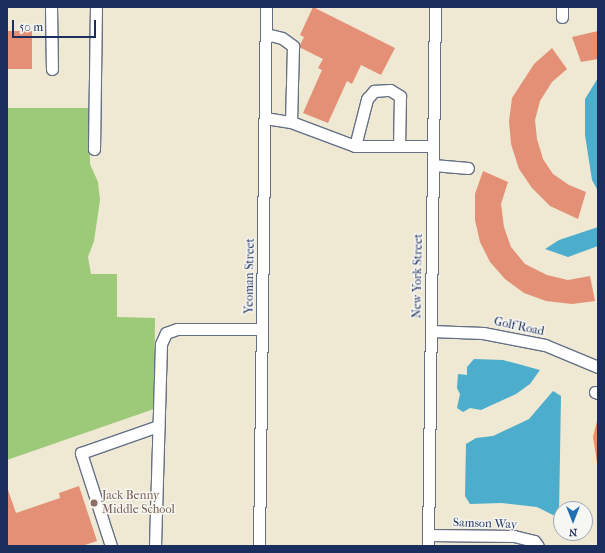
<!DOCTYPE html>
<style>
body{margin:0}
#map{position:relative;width:605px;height:553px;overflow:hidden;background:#efe9d3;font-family:"IM FELL French Canon",serif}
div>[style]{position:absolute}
.green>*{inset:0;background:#9dca78}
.water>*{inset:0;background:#4dadcc}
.building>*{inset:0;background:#e49076;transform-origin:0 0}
.roads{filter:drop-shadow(1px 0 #657087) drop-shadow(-1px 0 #657087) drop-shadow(0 1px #657087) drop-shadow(0 -1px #657087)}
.minor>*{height:11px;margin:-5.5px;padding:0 5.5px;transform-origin:5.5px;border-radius:5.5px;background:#fff}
.dots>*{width:11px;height:11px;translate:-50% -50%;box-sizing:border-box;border:2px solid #f6f6f2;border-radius:50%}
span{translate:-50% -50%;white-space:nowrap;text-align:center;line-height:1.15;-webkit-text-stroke:3px #f6f6f2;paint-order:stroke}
.street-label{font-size:12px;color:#1b2f5e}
.education-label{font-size:12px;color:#785e54}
.left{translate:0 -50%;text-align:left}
.frame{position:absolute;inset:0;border:8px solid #1b2f5e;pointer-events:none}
.north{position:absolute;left:553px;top:501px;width:40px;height:40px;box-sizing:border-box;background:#f6f6f2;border:1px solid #9ea6b7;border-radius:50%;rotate:180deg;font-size:11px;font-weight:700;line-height:16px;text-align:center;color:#1b2f5e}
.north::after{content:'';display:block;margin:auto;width:14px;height:18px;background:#1f6fb2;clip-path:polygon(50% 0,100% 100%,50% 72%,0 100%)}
.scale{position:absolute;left:12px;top:20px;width:84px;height:18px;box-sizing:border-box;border:2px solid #1b2f5e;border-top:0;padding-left:5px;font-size:12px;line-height:14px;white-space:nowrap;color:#1b2f5e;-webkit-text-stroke:3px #f6f6f2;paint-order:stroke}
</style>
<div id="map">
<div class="green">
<div style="clip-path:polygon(7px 108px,89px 108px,90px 164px,98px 182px,100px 200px,94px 241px,88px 257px,91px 274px,117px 274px,117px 317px,155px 318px,154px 409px,7px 460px)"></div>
</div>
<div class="water">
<div style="clip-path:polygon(598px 78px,598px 191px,592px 180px,585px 135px,585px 99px)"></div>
<div style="clip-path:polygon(598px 227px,598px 246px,568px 257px,545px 249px,559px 240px)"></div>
<div style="clip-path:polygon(474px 359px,503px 360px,540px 370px,530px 384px,516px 394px,481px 410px,470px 408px,463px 412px,457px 408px,460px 394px,457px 388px,458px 374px,467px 375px,467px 367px)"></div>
<div style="clip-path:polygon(553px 391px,561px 396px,559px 514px,553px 515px,537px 507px,502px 503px,470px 504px,465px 496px,466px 444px,476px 438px,493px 436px,529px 419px)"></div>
</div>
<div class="building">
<div style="clip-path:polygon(313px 7px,395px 48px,381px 75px,361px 65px,352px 84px,347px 81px,328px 123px,303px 113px,322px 70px,318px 68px,323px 59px,299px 47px,304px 37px,300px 35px)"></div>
<div style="left:7px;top:31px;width:25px;height:38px"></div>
<div style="clip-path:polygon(598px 31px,598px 59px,581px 62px,572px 37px)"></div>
<div style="clip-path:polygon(552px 48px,567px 69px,552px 82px,540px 101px,535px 120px,537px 139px,543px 159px,553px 174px,569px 185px,586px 192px,578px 219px,550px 206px,532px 188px,519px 169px,511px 144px,509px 121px,512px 98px,534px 64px)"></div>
<div style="clip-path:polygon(483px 171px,508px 182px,501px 204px,504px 227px,511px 247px,525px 264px,547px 275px,568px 280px,590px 276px,595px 301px,572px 304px,546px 301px,524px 293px,505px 279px,490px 262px,480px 242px,475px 220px,475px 194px)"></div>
<div style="clip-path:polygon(597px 421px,598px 421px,598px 469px,593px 437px)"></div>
<div style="clip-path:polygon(79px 486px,97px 541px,82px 546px,7px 546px,7px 487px,16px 513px,60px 498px,59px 493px)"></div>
</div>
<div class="roads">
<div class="minor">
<div style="left:51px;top:7px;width:62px;rotate:89.1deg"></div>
<div style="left:562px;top:7px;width:10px;rotate:90deg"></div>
<div style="left:266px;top:34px;width:16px;rotate:14deg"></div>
<div style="left:282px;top:38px;width:14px;rotate:36deg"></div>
<div style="left:293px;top:46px;width:76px;rotate:91.5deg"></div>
<div style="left:265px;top:118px;width:26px;rotate:9deg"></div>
<div style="left:291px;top:122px;width:68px;rotate:20.6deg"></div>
<div style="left:355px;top:146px;width:77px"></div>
<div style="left:355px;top:146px;width:49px;rotate:-75.7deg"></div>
<div style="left:367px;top:99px;width:11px;rotate:-49deg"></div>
<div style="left:374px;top:91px;width:16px;rotate:-4deg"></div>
<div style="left:390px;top:90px;width:12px;rotate:31deg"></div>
<div style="left:400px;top:96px;width:50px;rotate:91.1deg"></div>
<div style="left:94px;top:149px;width:142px;rotate:-89.2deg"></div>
<div style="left:433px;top:165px;width:35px;rotate:5deg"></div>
<div style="left:431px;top:331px;width:52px;rotate:2.2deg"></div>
<div style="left:483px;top:333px;width:63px;rotate:11deg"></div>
<div style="left:545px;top:345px;width:57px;rotate:22.5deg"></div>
<div style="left:595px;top:392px;width:3px;rotate:18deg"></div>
<div style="left:429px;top:535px;width:85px;rotate:0.7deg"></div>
<div style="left:514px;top:536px;width:21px;rotate:14deg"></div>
<div style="left:534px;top:541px;width:6px;rotate:51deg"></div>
<div style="left:111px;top:546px;width:98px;rotate:-107.9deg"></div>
<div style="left:81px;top:453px;width:82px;rotate:-19.3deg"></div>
<div style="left:155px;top:546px;width:202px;rotate:-88.3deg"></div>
<div style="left:161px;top:344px;width:12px;rotate:-66deg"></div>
<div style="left:166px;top:333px;width:12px;rotate:-20deg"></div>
<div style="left:177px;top:329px;width:85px"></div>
<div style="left:259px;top:546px;width:539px;rotate:-89.26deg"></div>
<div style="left:428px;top:546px;width:539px;rotate:-89.26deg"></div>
</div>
</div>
<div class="dots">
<div style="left:94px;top:503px;background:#8d6e63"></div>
</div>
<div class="street-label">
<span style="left:250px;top:276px;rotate:-89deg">Yeoman Street</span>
<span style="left:418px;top:276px;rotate:-89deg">New York Street</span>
<span style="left:519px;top:327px;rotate:12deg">Golf Road</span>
<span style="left:485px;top:524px;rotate:2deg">Samson Way</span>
</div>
<div class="education-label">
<span class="left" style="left:102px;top:503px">Jack Benny<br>Middle School</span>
</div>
<div class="frame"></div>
<div class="north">N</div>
<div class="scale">50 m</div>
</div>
